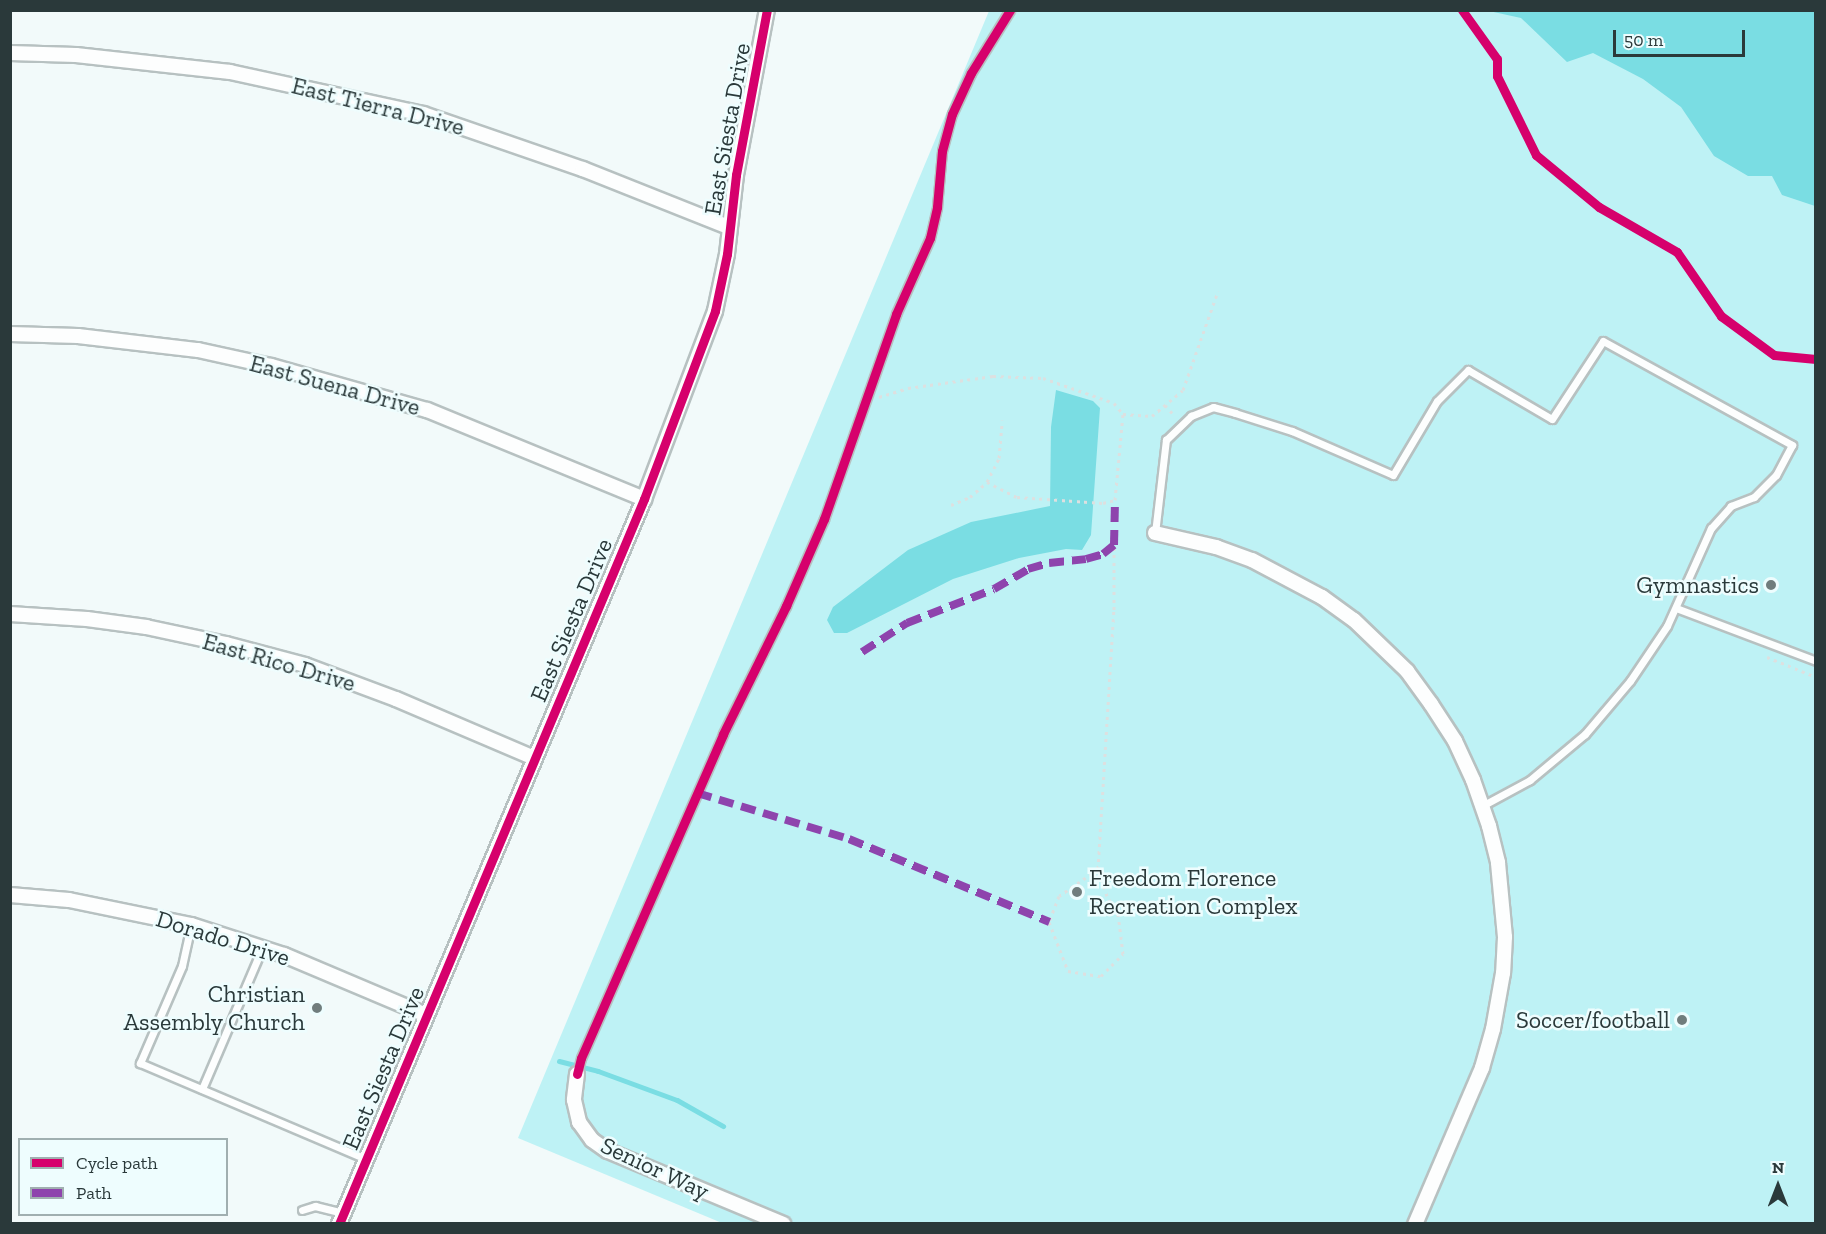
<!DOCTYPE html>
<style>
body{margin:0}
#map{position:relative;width:1826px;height:1234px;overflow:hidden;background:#f2fafa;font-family:"Zilla Slab",serif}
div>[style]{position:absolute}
.green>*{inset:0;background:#bef2f5}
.water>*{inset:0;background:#7adde3}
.stream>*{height:5px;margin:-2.5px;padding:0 2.5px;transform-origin:2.5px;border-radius:2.5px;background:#7adde3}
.path>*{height:3px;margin-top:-1.5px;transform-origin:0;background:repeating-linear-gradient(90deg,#dde0e0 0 3px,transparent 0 7.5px)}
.roads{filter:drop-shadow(2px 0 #b7c1c1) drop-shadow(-2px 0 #b7c1c1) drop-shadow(0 2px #b7c1c1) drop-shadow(0 -2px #b7c1c1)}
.service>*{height:7px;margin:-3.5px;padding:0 3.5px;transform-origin:3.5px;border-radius:3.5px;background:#fdfefe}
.minor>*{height:14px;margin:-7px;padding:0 7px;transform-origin:7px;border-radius:7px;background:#fdfefe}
.quiet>*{height:8px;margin-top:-4px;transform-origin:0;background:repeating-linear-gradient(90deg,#8e44ad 0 15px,transparent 0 23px)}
.cycleway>*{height:9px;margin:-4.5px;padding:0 4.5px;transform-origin:4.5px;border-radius:4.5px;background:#d6006c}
.dots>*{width:16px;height:16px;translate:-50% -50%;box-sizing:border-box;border:3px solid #eefdfe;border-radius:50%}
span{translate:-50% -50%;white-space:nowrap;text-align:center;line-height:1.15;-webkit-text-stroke:5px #eefdfe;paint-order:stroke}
.street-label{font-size:24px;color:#2a393a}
.poi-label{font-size:24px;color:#2a393a}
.right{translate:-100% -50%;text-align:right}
.left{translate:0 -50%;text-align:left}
.frame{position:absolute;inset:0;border:12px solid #2a393a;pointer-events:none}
.legend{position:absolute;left:18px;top:1138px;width:210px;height:78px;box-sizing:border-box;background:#eefdfe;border:2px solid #a0afb0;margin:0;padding:8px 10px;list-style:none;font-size:18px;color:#2a393a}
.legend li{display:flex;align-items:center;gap:12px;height:30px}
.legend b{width:30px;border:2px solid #a0afb0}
.north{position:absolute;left:1748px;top:1156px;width:60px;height:60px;-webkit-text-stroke:4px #eefdfe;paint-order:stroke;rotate:0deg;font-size:16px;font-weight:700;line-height:24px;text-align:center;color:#2a393a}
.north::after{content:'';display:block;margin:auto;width:21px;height:27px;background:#2a393a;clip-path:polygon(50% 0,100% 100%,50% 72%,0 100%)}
.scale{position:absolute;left:1613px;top:30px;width:132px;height:27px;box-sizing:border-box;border:3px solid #2a393a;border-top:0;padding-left:8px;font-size:18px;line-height:21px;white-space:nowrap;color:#2a393a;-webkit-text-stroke:4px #eefdfe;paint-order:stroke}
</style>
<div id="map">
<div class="green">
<div style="clip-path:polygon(989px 11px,1815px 11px,1815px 1223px,722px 1223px,518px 1138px)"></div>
</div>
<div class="water">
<div style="clip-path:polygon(1489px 11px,1815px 11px,1815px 206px,1782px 195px,1772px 176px,1748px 176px,1714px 156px,1681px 107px,1643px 79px,1593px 53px,1567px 62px,1521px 18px)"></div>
<div style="clip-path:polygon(1056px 390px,1093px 401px,1100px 408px,1091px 535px,1082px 550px,1066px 549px,1019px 558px,953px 579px,847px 633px,834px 633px,827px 620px,833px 607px,908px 550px,971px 522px,1050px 506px,1051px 427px)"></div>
</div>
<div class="stream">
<div style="left:559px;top:1061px;width:40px;rotate:14.4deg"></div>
<div style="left:598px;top:1071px;width:84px;rotate:20.2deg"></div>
<div style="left:677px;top:1100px;width:53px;rotate:29.5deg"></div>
</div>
<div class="path">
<div style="left:1462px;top:10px;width:60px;rotate:54.5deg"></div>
<div style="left:1497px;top:59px;width:17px;rotate:90deg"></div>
<div style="left:1497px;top:76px;width:88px;rotate:63.7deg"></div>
<div style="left:1536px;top:155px;width:82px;rotate:39.5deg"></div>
<div style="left:1599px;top:207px;width:90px;rotate:30deg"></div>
<div style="left:1677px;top:252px;width:78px;rotate:55.5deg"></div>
<div style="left:1721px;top:316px;width:66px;rotate:36.3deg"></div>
<div style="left:1774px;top:355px;width:42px;rotate:5.4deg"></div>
<div style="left:879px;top:397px;width:30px;rotate:-17deg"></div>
<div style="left:908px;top:388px;width:86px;rotate:-8deg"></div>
<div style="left:993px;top:376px;width:50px;rotate:2.3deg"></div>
<div style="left:1043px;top:378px;width:75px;rotate:19.4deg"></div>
<div style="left:1114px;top:403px;width:14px;rotate:51deg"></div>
<div style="left:1165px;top:405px;width:13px;rotate:48deg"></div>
<div style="left:987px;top:482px;width:34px;rotate:27deg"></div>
<div style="left:1017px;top:497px;width:86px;rotate:4deg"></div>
<div style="left:1103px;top:503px;width:12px;rotate:-14deg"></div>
<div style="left:1115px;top:500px;width:86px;rotate:-84.7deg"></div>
<div style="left:1123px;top:414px;width:29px;rotate:4deg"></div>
<div style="left:1152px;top:416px;width:40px;rotate:-40deg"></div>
<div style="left:1183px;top:390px;width:105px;rotate:-70.5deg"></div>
<div style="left:951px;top:505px;width:21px;rotate:-23deg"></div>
<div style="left:970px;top:497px;width:23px;rotate:-41deg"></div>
<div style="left:987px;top:482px;width:27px;rotate:-63deg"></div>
<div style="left:999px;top:458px;width:38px;rotate:-85deg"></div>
<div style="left:1767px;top:657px;width:53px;rotate:22.2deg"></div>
<div style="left:1098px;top:869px;width:47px;rotate:145.3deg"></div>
<div style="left:1059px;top:896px;width:28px;rotate:111deg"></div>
<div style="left:1049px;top:922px;width:53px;rotate:68.8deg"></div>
<div style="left:1068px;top:971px;width:33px;rotate:9deg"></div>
<div style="left:1101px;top:976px;width:31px;rotate:-45deg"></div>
<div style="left:1123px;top:954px;width:39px;rotate:-97deg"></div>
<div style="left:1118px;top:915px;width:22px;rotate:-120deg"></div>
<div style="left:1107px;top:896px;width:28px;rotate:-108deg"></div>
<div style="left:1098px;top:869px;width:259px;rotate:-86.5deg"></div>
<div style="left:1114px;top:610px;width:65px;rotate:-90deg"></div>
</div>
<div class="roads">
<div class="service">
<div style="left:1155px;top:533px;width:94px;rotate:-83.3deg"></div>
<div style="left:1166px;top:440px;width:35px;rotate:-44deg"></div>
<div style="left:1191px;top:416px;width:24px;rotate:-22deg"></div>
<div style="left:1213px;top:407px;width:23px;rotate:15deg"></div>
<div style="left:1235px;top:413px;width:60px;rotate:17.5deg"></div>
<div style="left:1292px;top:431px;width:110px;rotate:23.5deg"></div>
<div style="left:1393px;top:475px;width:86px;rotate:-59.3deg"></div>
<div style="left:1437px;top:401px;width:44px;rotate:-45deg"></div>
<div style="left:1468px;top:370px;width:97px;rotate:30.3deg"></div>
<div style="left:1552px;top:419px;width:93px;rotate:-56.8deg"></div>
<div style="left:1603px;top:341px;width:216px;rotate:28.8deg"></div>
<div style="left:1792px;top:445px;width:34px;rotate:118deg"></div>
<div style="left:1776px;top:475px;width:31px;rotate:135deg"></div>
<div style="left:1754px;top:497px;width:25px;rotate:159deg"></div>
<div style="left:1731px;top:506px;width:30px;rotate:132deg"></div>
<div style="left:1711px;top:528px;width:107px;rotate:114.2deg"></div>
<div style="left:1667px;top:626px;width:66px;rotate:123.9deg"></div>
<div style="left:1630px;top:681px;width:70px;rotate:130.3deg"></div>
<div style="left:1585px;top:734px;width:72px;rotate:140.1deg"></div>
<div style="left:1530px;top:780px;width:55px;rotate:151.6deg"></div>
<div style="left:1676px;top:608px;width:150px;rotate:20.7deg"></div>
<div style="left:191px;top:925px;width:42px;rotate:102.4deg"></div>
<div style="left:182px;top:966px;width:106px;rotate:113.4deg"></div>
<div style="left:140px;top:1063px;width:246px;rotate:23deg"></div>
<div style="left:577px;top:1074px;width:16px;rotate:-76deg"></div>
<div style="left:581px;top:1058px;width:354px;rotate:-66.3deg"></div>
<div style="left:723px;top:734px;width:143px;rotate:-63.8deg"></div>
<div style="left:786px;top:606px;width:95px;rotate:-66.4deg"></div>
<div style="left:824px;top:519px;width:217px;rotate:-70.6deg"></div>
<div style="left:896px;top:314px;width:83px;rotate:-65.9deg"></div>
<div style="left:930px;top:238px;width:32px;rotate:-77deg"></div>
<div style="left:937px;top:207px;width:56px;rotate:-84.9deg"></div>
<div style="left:942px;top:151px;width:38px;rotate:-75deg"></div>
<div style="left:952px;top:114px;width:45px;rotate:-65.1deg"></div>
<div style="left:971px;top:73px;width:74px;rotate:-58.2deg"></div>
<div style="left:202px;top:1089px;width:153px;rotate:-66.9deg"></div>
<div style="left:302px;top:1210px;width:14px;rotate:-17deg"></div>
<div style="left:315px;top:1206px;width:29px;rotate:14deg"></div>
</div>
<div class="minor">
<div style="left:10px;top:53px;width:66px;rotate:1.7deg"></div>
<div style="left:76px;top:55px;width:155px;rotate:6.3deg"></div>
<div style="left:230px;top:72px;width:198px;rotate:12.3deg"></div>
<div style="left:423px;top:114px;width:169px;rotate:19deg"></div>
<div style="left:583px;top:169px;width:157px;rotate:21.7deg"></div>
<div style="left:10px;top:334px;width:68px;rotate:1.7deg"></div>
<div style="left:78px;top:336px;width:121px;rotate:6.7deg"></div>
<div style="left:198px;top:350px;width:75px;rotate:12.4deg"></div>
<div style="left:271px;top:366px;width:162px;rotate:15.8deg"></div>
<div style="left:427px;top:410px;width:235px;rotate:22.3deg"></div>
<div style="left:1155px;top:533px;width:63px;rotate:12.9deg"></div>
<div style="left:1216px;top:547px;width:38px;rotate:20deg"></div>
<div style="left:1252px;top:560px;width:79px;rotate:27.9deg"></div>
<div style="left:1322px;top:597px;width:39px;rotate:36deg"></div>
<div style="left:1354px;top:620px;width:74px;rotate:43.9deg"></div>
<div style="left:1407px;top:671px;width:41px;rotate:54deg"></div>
<div style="left:1431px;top:704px;width:44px;rotate:57deg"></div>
<div style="left:1455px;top:741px;width:43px;rotate:65.2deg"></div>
<div style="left:1473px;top:780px;width:49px;rotate:70.8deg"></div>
<div style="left:1489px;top:826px;width:38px;rotate:76deg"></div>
<div style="left:1498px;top:863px;width:74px;rotate:84.6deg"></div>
<div style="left:1505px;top:937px;width:36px;rotate:93deg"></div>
<div style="left:1503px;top:973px;width:57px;rotate:100.1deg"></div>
<div style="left:1493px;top:1029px;width:41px;rotate:105.8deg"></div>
<div style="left:1482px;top:1068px;width:170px;rotate:113.2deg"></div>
<div style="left:10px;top:614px;width:77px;rotate:3.7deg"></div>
<div style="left:87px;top:619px;width:60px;rotate:7.7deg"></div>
<div style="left:146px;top:627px;width:82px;rotate:12deg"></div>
<div style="left:226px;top:644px;width:82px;rotate:14.9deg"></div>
<div style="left:305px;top:665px;width:97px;rotate:20.5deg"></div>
<div style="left:396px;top:699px;width:150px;rotate:23.1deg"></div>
<div style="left:10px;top:895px;width:59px;rotate:4.8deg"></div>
<div style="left:69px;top:900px;width:125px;rotate:11.6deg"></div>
<div style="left:191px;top:925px;width:98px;rotate:17.9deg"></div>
<div style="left:284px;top:955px;width:154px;rotate:22.9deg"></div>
<div style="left:577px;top:1074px;width:26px;rotate:97deg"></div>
<div style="left:574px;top:1100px;width:23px;rotate:77deg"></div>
<div style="left:579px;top:1122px;width:22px;rotate:54deg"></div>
<div style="left:592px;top:1140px;width:19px;rotate:35deg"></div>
<div style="left:608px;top:1151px;width:190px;rotate:22.6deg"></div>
<div style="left:339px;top:1224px;width:787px;rotate:-67.18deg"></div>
<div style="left:644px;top:499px;width:201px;rotate:-69.3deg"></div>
<div style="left:715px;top:311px;width:58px;rotate:-78.1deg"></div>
<div style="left:727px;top:254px;width:80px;rotate:-83.5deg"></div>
<div style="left:736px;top:175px;width:168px;rotate:-79.4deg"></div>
</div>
</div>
<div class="quiet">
<div style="left:862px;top:652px;width:54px;rotate:-32.8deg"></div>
<div style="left:907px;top:623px;width:93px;rotate:-21.3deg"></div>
<div style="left:994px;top:589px;width:39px;rotate:-30deg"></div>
<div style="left:1028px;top:569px;width:22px;rotate:-16deg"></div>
<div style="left:1049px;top:563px;width:37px;rotate:-6deg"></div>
<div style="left:1086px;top:559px;width:18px;rotate:-16deg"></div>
<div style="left:1103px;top:554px;width:14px;rotate:-39deg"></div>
<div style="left:1114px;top:545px;width:45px;rotate:-88.7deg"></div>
<div style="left:697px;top:793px;width:159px;rotate:16.8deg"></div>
<div style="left:849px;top:839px;width:217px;rotate:22.5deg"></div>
</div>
<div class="cycleway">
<div style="left:1462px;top:10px;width:60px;rotate:54.5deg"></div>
<div style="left:1497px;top:59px;width:17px;rotate:90deg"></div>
<div style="left:1497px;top:76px;width:88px;rotate:63.7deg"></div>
<div style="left:1536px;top:155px;width:82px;rotate:39.5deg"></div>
<div style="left:1599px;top:207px;width:90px;rotate:30deg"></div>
<div style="left:1677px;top:252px;width:78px;rotate:55.5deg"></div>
<div style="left:1721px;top:316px;width:66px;rotate:36.3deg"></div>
<div style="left:1774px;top:355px;width:42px;rotate:5.4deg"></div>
<div style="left:577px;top:1074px;width:16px;rotate:-76deg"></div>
<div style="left:581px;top:1058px;width:354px;rotate:-66.3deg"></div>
<div style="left:723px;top:734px;width:143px;rotate:-63.8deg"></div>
<div style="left:786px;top:606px;width:95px;rotate:-66.4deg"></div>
<div style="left:824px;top:519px;width:217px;rotate:-70.6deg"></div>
<div style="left:896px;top:314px;width:83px;rotate:-65.9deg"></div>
<div style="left:930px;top:238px;width:32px;rotate:-77deg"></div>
<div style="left:937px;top:207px;width:56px;rotate:-84.9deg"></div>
<div style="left:942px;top:151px;width:38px;rotate:-75deg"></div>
<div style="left:952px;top:114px;width:45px;rotate:-65.1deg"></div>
<div style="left:971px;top:73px;width:74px;rotate:-58.2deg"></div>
<div style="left:339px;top:1224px;width:787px;rotate:-67.18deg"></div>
<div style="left:644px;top:499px;width:201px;rotate:-69.3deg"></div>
<div style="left:715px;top:311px;width:58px;rotate:-78.1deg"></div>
<div style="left:727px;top:254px;width:80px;rotate:-83.5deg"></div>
<div style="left:736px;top:175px;width:168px;rotate:-79.4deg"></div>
</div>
<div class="dots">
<div style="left:1771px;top:585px;background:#707d7d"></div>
<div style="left:1077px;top:892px;background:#707d7d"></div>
<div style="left:317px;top:1008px;background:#707d7d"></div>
<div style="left:1682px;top:1020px;background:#707d7d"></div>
</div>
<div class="street-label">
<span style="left:378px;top:106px;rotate:14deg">East Tierra Drive</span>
<span style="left:727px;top:129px;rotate:-80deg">East Siesta Drive</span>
<span style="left:335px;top:385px;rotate:15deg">East Suena Drive</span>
<span style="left:571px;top:620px;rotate:-67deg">East Siesta Drive</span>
<span style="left:279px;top:662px;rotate:16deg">East Rico Drive</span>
<span style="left:223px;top:938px;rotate:17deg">Dorado Drive</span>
<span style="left:383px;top:1068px;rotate:-67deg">East Siesta Drive</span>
<span style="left:655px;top:1168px;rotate:25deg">Senior Way</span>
</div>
<div class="poi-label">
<span class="right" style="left:1759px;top:585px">Gymnastics</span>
<span class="left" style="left:1089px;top:892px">Freedom Florence<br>Recreation Complex</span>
<span class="right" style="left:305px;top:1008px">Christian<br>Assembly Church</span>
<span class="right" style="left:1670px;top:1020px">Soccer/football</span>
</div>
<div class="frame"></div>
<ul class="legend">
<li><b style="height:8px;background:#d6006c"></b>Cycle path</li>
<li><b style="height:8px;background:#8e44ad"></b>Path</li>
</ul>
<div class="north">N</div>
<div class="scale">50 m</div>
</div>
